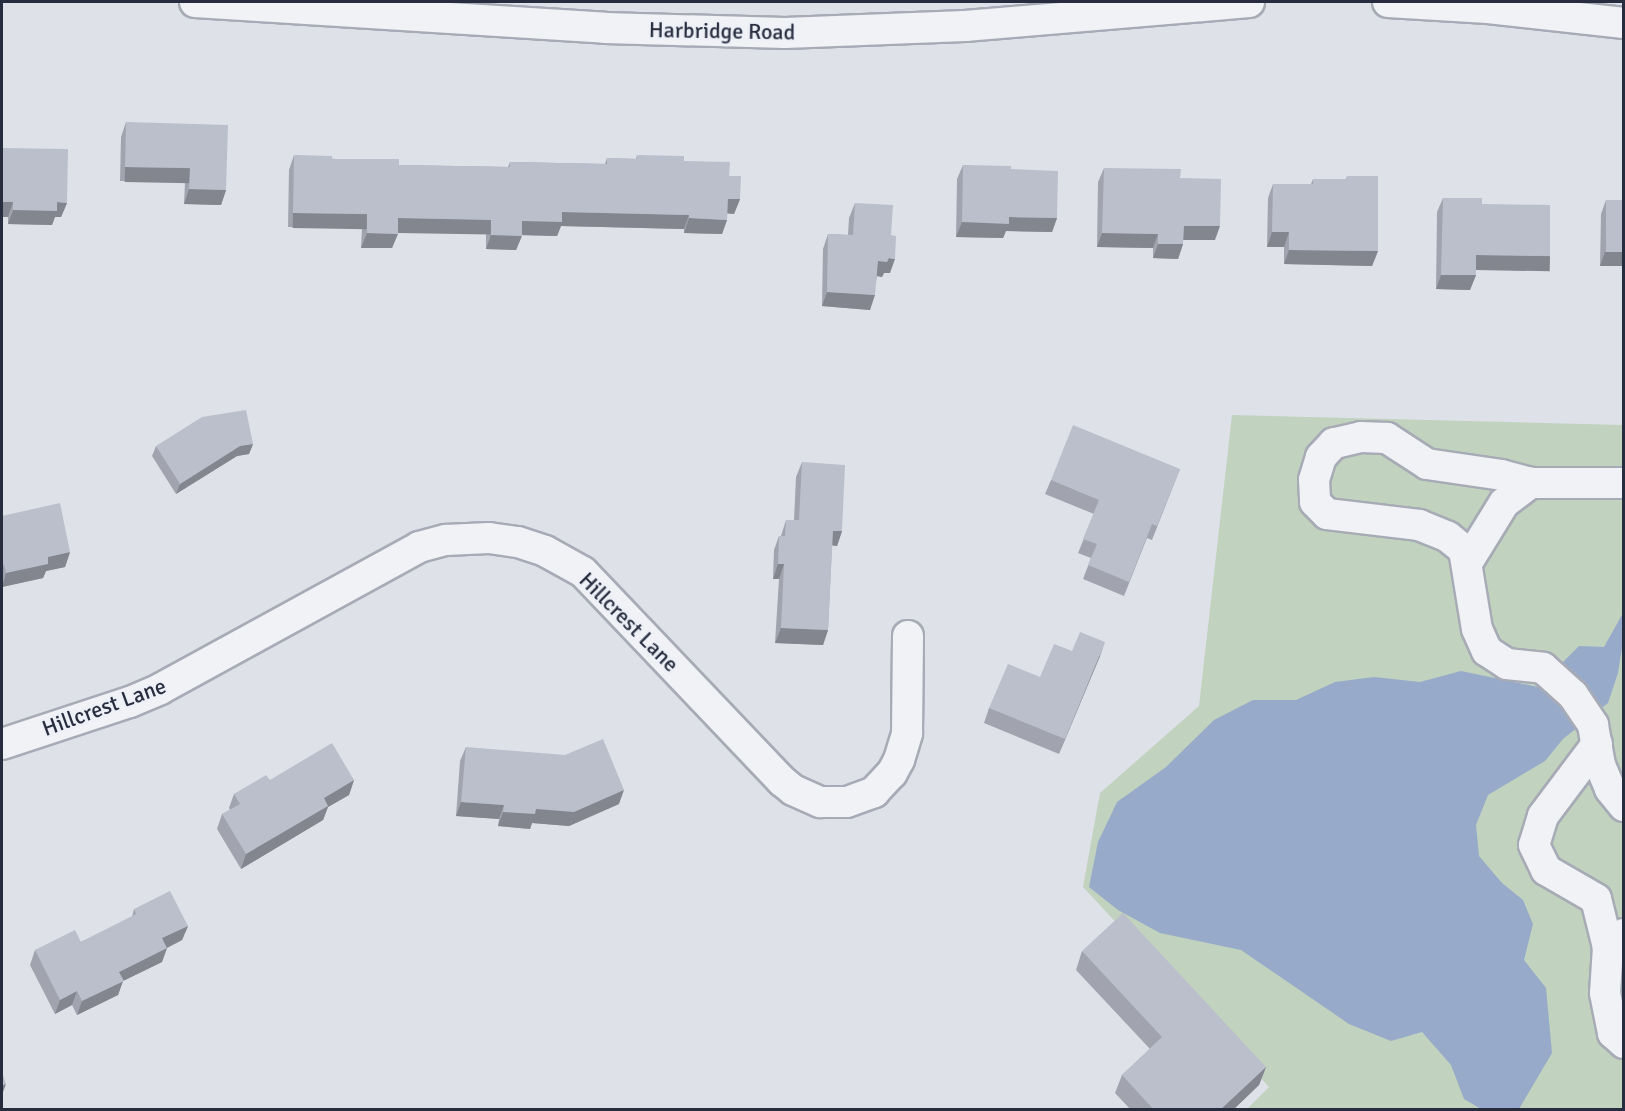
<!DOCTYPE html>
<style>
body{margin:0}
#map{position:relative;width:1625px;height:1111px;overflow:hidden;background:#dee1e8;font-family:Signika,sans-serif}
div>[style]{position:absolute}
.green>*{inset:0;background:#c1d2bf}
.water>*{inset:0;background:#97aac9}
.roads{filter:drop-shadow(2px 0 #a7abb5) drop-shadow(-2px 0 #a7abb5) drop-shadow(0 2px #a7abb5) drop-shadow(0 -2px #a7abb5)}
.minor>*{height:30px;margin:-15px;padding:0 15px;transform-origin:15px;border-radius:15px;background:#f1f2f6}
.wall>*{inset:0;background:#a1a4af}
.shaded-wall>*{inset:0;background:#83868e;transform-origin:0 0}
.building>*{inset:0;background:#bbbfcb;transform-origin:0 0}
span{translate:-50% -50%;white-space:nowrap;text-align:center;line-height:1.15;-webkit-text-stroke:5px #edf0f6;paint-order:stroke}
.street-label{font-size:22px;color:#272d3f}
.frame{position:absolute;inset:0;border:3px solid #272d3f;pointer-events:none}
</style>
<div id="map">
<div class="green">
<div style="clip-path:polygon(1232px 415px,1623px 425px,1623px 1109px,1247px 1109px,1269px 1087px,1083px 887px,1100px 793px,1199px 706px)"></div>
</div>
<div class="water">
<div style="clip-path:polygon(1623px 613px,1623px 641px,1618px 673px,1608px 703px,1563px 739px,1545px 761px,1488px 795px,1476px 825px,1479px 856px,1502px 883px,1523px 900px,1533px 924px,1524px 960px,1546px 988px,1552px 1053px,1519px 1109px,1481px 1109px,1464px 1099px,1451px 1065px,1422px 1032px,1391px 1041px,1349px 1024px,1241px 950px,1160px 933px,1118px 910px,1089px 887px,1098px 842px,1117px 802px,1166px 767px,1214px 720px,1253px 700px,1296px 700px,1335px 682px,1374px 677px,1420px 682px,1461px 671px,1538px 687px,1579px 646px,1604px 647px)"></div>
</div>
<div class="roads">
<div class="minor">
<div style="left:195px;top:2px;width:411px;rotate:3.6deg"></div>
<div style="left:605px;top:28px;width:180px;rotate:1.6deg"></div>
<div style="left:785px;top:33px;width:180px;rotate:-2.2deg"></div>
<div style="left:965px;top:26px;width:285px;rotate:-4.8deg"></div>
<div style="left:1388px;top:2px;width:100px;rotate:3.4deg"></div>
<div style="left:1488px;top:8px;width:137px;rotate:6.3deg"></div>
<div style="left:1624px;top:483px;width:93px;rotate:180deg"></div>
<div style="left:1531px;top:483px;width:30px;rotate:-165deg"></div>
<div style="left:1502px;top:475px;width:76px;rotate:-171.7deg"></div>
<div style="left:1427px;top:464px;width:48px;rotate:-147deg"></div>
<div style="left:1387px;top:438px;width:26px;rotate:-178deg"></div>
<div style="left:1361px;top:437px;width:28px;rotate:167deg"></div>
<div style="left:1334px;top:443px;width:19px;rotate:133deg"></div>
<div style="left:1321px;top:457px;width:24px;rotate:107deg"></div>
<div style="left:1314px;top:480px;width:22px;rotate:87deg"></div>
<div style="left:1315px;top:502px;width:17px;rotate:45deg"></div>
<div style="left:1327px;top:514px;width:93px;rotate:6.8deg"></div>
<div style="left:1419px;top:525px;width:31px;rotate:22deg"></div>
<div style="left:1448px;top:537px;width:21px;rotate:39deg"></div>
<div style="left:1464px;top:550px;width:80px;rotate:80.7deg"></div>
<div style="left:1477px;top:629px;width:24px;rotate:66deg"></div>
<div style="left:1487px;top:651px;width:24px;rotate:33deg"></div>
<div style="left:1507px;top:664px;width:36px;rotate:6deg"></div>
<div style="left:1543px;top:668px;width:40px;rotate:42deg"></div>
<div style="left:1573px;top:695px;width:36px;rotate:56deg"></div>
<div style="left:1593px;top:725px;width:41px;rotate:80.1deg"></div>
<div style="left:1600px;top:765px;width:26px;rotate:67deg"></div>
<div style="left:1610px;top:789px;width:22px;rotate:51deg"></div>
<div style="left:1467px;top:563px;width:70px;rotate:-58.3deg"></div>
<div style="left:1504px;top:503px;width:34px;rotate:-37deg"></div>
<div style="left:2px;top:744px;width:135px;rotate:-18.2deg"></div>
<div style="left:130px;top:702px;width:33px;rotate:-23deg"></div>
<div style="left:160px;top:689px;width:295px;rotate:-28.7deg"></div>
<div style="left:419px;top:547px;width:28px;rotate:-15deg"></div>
<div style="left:446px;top:540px;width:43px;rotate:-2.7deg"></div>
<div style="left:489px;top:538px;width:29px;rotate:8deg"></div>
<div style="left:518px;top:542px;width:28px;rotate:18deg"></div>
<div style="left:545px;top:551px;width:43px;rotate:28.9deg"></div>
<div style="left:583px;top:572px;width:289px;rotate:46.4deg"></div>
<div style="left:782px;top:781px;width:14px;rotate:39deg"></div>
<div style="left:793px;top:790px;width:30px;rotate:24deg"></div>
<div style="left:820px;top:802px;width:27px"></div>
<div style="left:847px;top:802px;width:29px;rotate:-20deg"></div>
<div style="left:874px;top:792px;width:26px;rotate:-47deg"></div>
<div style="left:892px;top:773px;width:15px;rotate:-62deg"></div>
<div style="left:899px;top:760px;width:28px;rotate:-73deg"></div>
<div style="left:907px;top:733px;width:97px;rotate:-89.4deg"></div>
<div style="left:1597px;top:744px;width:90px;rotate:126.9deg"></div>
<div style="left:1543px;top:816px;width:30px;rotate:107deg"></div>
<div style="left:1534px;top:845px;width:28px;rotate:64deg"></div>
<div style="left:1546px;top:870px;width:58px;rotate:30.1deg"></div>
<div style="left:1596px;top:899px;width:49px;rotate:76deg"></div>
<div style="left:1624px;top:934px;width:21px;rotate:141deg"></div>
<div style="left:1608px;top:947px;width:46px;rotate:93.7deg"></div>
<div style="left:1605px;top:993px;width:41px;rotate:78.7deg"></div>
<div style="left:1613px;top:1033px;width:15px;rotate:42deg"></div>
</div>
</div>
<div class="wall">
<div style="clip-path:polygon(126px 122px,226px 190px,221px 205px,184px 204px,185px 182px,120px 181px,121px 137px)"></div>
<div style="clip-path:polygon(2px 148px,67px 203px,61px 217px,55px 217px,52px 225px,8px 224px,8px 217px)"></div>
<div style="clip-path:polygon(294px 155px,399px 165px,508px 167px,510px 162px,605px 164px,607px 158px,636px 159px,637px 155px,684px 161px,729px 176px,740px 199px,734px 214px,727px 213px,727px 220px,722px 234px,684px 233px,684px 229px,561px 226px,557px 236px,522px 235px,516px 250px,486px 249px,486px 234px,398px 232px,392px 248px,361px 248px,362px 228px,288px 227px,289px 170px)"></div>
<div style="clip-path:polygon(963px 165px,1011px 169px,1057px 218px,1052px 232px,1006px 231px,1003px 238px,956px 237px,957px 179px)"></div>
<div style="clip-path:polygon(1104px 168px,1180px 178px,1215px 240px,1183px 240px,1183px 244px,1178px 259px,1153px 258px,1153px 248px,1097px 247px,1098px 182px)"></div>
<div style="clip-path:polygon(1347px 176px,1378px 251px,1372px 266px,1284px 264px,1284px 247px,1267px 247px,1268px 198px,1273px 184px,1311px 184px,1313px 179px,1346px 179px)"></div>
<div style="clip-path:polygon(1443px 198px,1482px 204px,1550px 256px,1544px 270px,1476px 269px,1476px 275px,1470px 290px,1436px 289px,1437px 212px)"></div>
<div style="clip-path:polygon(1606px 200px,1623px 266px,1600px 266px,1601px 214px)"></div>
<div style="clip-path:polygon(855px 203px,891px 235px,890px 273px,884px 273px,882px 277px,877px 276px,870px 310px,822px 306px,823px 249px,828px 234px,848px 235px,849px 218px)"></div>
<div style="clip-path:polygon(253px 444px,249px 454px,237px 456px,176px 494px,152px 456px,156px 446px)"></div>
<div style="clip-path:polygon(802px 462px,842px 531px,837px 546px,832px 545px,828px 630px,823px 645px,775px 643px,779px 579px,773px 579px,774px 550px,779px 536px,781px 536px,786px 520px,794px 520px,796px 477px)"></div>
<div style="clip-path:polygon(1180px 469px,1152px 540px,1147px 538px,1124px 596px,1083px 579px,1091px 558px,1078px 553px,1094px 514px,1045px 494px,1051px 480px)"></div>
<div style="clip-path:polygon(2px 516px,70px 552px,65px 567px,46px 571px,43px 578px,2px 587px)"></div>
<div style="clip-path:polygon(1072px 651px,1100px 656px,1059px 754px,984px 723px,989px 708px,1040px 677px)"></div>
<div style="clip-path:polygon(466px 747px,619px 804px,569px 826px,532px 823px,530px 829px,498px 826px,499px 819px,456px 816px,460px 761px)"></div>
<div style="clip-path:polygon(270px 780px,354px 780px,349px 795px,328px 807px,323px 820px,241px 869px,217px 829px,222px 814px,230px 810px,229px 808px,234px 794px)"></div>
<div style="clip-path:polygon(134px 909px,188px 926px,182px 940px,167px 948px,162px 962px,123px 981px,118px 995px,77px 1015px,72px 1005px,55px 1014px,30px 965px,35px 950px,81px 942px,132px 917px)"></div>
<div style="clip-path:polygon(1082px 951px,1266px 1067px,1259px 1085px,1233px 1110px,1131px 1110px,1115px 1093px,1122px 1075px,1150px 1049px,1076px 970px)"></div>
</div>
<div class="shaded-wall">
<div style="left:125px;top:167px;width:65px;height:15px;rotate:1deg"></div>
<div style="clip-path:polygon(189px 189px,226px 190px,221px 205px,184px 204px)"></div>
<div style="clip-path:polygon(728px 199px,740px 199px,734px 214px,722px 213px)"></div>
<div style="clip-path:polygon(2px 202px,13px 202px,8px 217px,2px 217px)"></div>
<div style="clip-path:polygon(57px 202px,67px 203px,61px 217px,55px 217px,52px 225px,8px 224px,13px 210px)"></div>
<div style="clip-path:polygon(562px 212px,689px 215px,684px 229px,561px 226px,557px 236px,517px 235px,522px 221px)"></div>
<div style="left:293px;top:213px;width:74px;height:15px;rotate:1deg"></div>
<div style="clip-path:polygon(1009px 217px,1057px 218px,1052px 232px,1006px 231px,1003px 238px,956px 237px,962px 222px)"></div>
<div style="left:398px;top:218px;width:93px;height:15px;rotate:1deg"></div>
<div style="clip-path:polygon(689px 218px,727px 220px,722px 234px,684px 233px)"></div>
<div style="clip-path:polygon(1184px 226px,1220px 226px,1215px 240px,1178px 240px)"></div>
<div style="clip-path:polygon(1272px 232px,1289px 232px,1284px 247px,1267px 247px)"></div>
<div style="clip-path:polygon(367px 233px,398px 234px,392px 248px,361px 248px)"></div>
<div style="clip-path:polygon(1102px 233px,1158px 234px,1153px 248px,1097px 247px)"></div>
<div style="clip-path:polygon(491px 235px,522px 236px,516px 250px,486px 249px)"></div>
<div style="clip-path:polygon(1158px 244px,1183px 244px,1178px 259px,1153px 258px)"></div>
<div style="clip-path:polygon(1289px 250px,1378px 251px,1372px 266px,1284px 264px)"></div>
<div style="clip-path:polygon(1605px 252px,1623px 252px,1623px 266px,1600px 266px)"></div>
<div style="left:1476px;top:255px;width:74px;height:15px;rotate:1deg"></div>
<div style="clip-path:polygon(889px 258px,895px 259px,890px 273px,884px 273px,882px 277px,872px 275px,878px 261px)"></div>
<div style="clip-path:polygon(1441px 275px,1476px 275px,1470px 290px,1436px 289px)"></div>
<div style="clip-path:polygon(827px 292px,875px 295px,870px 310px,822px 306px)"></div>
<div style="clip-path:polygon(253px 444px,249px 454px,237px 456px,176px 494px,180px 484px,240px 446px)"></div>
<div style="clip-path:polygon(833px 531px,842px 531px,837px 546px,828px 545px)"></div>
<div style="clip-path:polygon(70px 552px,65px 567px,46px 571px,43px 578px,2px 587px,6px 573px,48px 557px)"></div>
<div style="clip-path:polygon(778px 564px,784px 564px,779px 579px,773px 579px)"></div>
<div style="clip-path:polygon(781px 628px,828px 630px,823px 645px,775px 643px)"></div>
<div style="clip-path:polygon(1105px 642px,1100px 656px,1059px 754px,1065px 739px)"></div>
<div style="clip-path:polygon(354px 780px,349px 795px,328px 807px,323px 820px,241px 869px,246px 854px,324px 798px)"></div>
<div style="clip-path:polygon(624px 790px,619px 804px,569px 826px,532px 823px,530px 829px,498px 826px,503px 812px)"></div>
<div style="clip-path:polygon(461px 802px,504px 805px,499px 819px,456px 816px)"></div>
<div style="clip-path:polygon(188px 926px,182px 940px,157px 953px,162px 938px)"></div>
<div style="clip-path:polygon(167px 948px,162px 962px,123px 981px,118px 995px,77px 1015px,82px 1001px,119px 972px)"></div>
<div style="clip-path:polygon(77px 991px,72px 1005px,55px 1014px,60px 1000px)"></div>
<div style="clip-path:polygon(1266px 1067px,1259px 1085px,1233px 1110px,1220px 1110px)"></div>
<div style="clip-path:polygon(6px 1084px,2px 1095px,2px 1085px)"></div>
</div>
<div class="building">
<div style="clip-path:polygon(126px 122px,228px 125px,226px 190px,189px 189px,190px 168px,125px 167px)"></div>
<div style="clip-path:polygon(2px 148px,68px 149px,67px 203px,57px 202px,57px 211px,13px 210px,13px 202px,2px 202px)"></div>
<div style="clip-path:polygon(294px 155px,332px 156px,332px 159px,399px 159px,399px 165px,510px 167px,510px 162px,607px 164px,607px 158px,637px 159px,637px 155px,684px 156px,684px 161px,730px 162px,729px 176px,741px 176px,740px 199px,728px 199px,727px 220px,689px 218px,689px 215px,562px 212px,562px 222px,522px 221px,522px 236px,491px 235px,491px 220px,398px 218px,398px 234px,367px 233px,367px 214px,293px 213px)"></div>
<div style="clip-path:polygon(963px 165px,1011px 166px,1011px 169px,1058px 171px,1057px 218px,1009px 217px,1009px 224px,962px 222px)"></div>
<div style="clip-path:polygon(1104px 168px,1181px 169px,1180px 178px,1221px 179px,1220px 226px,1184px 226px,1183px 244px,1158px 244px,1158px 234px,1102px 233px)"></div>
<div style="clip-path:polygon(1347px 176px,1378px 176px,1378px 251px,1289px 250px,1289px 232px,1272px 232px,1273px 184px,1313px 184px,1313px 179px,1347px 179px)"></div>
<div style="clip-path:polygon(1443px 198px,1482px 198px,1482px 204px,1550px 205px,1550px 256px,1476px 255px,1476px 275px,1441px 275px)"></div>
<div style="left:1606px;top:200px;width:17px;height:52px"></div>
<div style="clip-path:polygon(855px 203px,893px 205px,891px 235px,896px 236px,895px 259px,889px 258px,887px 262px,878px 261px,875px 295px,827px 292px,828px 234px,853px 235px)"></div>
<div style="clip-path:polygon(246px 410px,253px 444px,240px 446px,180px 484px,156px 446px,202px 417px)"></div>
<div style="clip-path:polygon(1073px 425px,1180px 469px,1157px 526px,1152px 524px,1129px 582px,1088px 565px,1097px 544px,1083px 539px,1099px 500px,1051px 480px)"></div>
<div style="clip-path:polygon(802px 462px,845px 465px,842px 531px,833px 531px,828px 630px,781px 628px,784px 564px,778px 564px,779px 536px,785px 536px,786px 520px,799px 520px)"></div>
<div style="clip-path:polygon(60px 503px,70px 552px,48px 557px,48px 564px,6px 573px,4px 565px,2px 565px,2px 516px)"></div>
<div style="clip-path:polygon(1080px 632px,1105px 642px,1065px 739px,989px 708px,1008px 664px,1040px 677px,1054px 644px,1072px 651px)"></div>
<div style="clip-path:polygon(603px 739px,624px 790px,574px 812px,536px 809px,535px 814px,503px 812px,504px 805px,461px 802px,466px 747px,565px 755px)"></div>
<div style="clip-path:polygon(332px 743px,354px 780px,324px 798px,328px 806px,246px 854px,222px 814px,240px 804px,234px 794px,266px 775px,270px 780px)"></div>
<div style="clip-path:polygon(170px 891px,188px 926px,162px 938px,167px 948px,119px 972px,124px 981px,82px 1001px,77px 991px,60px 1000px,35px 950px,75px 930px,81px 942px,136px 914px,134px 909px)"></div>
<div style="clip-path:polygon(1123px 913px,1266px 1067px,1220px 1110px,1154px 1110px,1122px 1075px,1162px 1037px,1082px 951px)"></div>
<div style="clip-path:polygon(2px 1072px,6px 1084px,2px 1085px)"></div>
</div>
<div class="street-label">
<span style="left:722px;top:31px;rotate:1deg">Harbridge Road</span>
<span style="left:629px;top:622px;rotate:45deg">Hillcrest Lane</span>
<span style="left:104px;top:707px;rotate:-20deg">Hillcrest Lane</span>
</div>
<div class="frame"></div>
</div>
